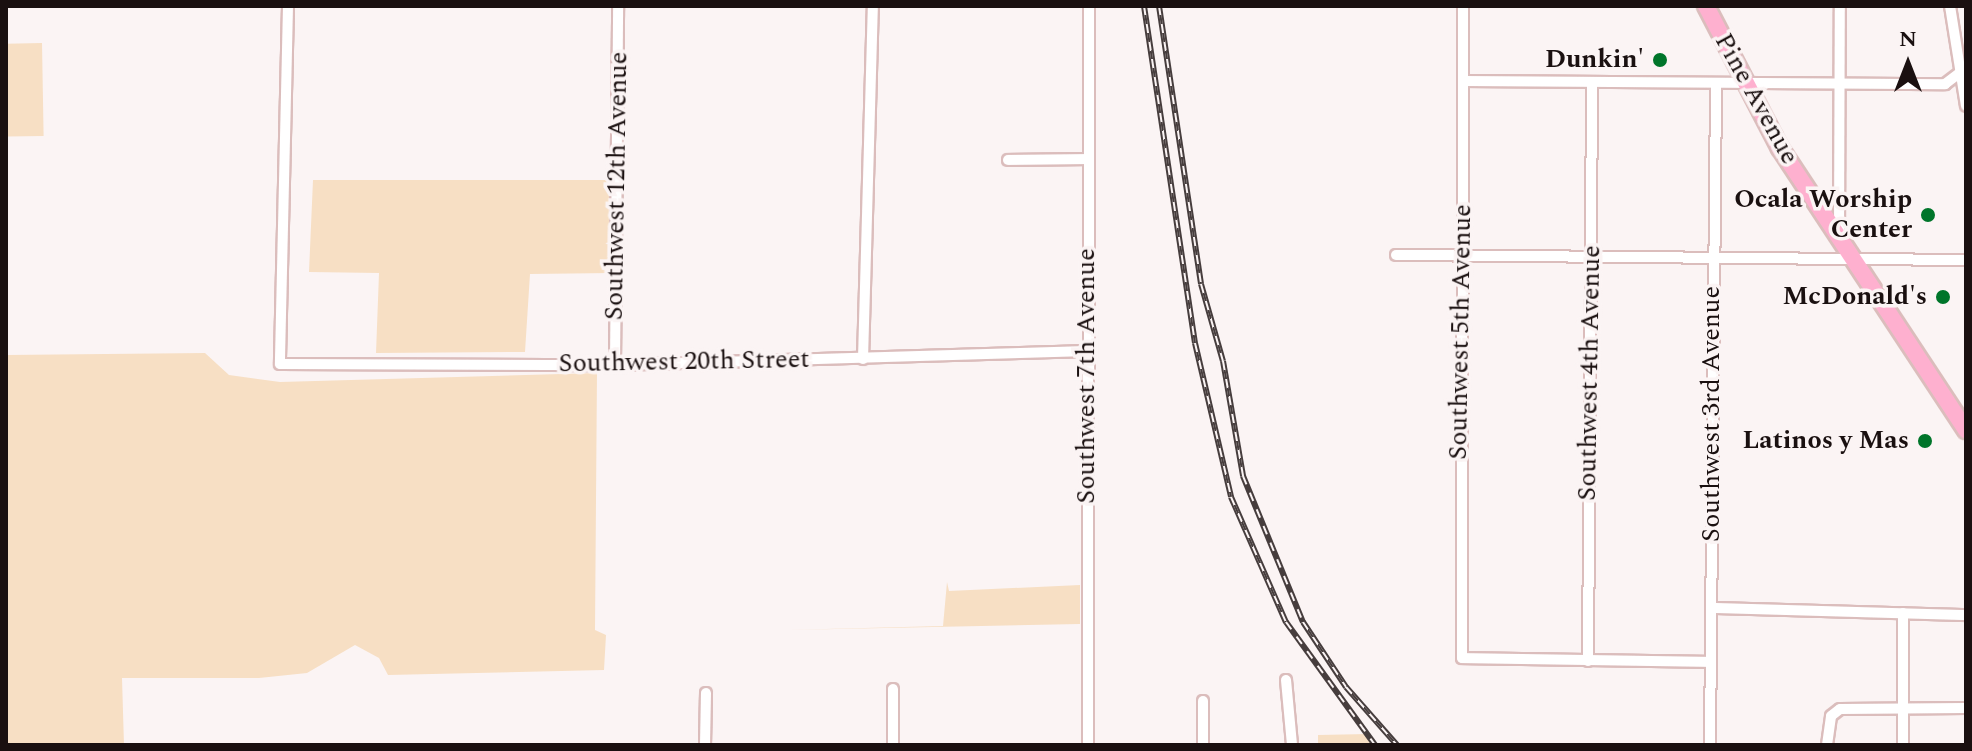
<!DOCTYPE html>
<style>
body{margin:0}
#map{position:relative;width:1972px;height:751px;overflow:hidden;background:#fbf4f4;font-family:Spectral,serif}
div>[style]{position:absolute}
.green>*{inset:0;background:#f7dfc4;transform-origin:0 0}
.roads{filter:drop-shadow(2px 0 #dbbdbc) drop-shadow(-2px 0 #dbbdbc) drop-shadow(0 2px #dbbdbc) drop-shadow(0 -2px #dbbdbc)}
.minor>*{height:10px;margin:-5px;padding:0 5px;transform-origin:5px;border-radius:5px;background:#fff}
.highway>*{height:16px;margin:-8px;padding:0 8px;transform-origin:8px;border-radius:8px;background:#feb0cf}
.rail>*{height:6px;margin-top:-3px;transform-origin:0;background:repeating-linear-gradient(90deg,#fbf4f4 0 9px,#463d3d 0 18px);box-sizing:border-box;border-block:2px solid #463d3d}
.dots>*{width:22px;height:22px;translate:-50% -50%;box-sizing:border-box;border:4px solid #fbf4f4;border-radius:50%}
span{translate:-50% -50%;white-space:nowrap;text-align:center;line-height:1.15;-webkit-text-stroke:7px #fbf4f4;paint-order:stroke}
.poi-label{font-size:26px;color:#1a1010;font-weight:700}
.right{translate:-100% -50%;text-align:right}
.street-label{font-size:26px;color:#1a1010}
.frame{position:absolute;inset:0;border:8px solid #1a1010;pointer-events:none}
.north{position:absolute;left:1868px;top:24px;width:80px;height:80px;-webkit-text-stroke:6px #fbf4f4;paint-order:stroke;rotate:0deg;font-size:22px;font-weight:700;line-height:32px;text-align:center;color:#1a1010}
.north::after{content:'';display:block;margin:auto;width:28px;height:36px;background:#1a1010;clip-path:polygon(50% 0,100% 100%,50% 72%,0 100%)}
</style>
<div id="map">
<div class="green">
<div style="left:42px;top:43px;width:93px;height:36px;rotate:89deg"></div>
<div style="clip-path:polygon(313px 180px,615px 180px,612px 273px,530px 274px,525px 352px,376px 353px,379px 273px,309px 272px)"></div>
<div style="clip-path:polygon(205px 353px,229px 375px,280px 382px,597px 373px,595px 630px,606px 635px,604px 670px,388px 675px,379px 658px,355px 645px,307px 673px,259px 678px,122px 678px,124px 745px,6px 745px,6px 355px)"></div>
<div style="clip-path:polygon(947px 582px,949px 591px,1080px 585px,1080px 624px,787px 630px,943px 626px)"></div>
<div style="clip-path:polygon(1368px 734px,1378px 745px,1318px 745px,1318px 735px)"></div>
</div>
<div class="roads">
<div class="minor">
<div style="left:288px;top:6px;width:358px;rotate:91.3deg"></div>
<div style="left:280px;top:364px;width:335px;rotate:0.2deg"></div>
<div style="left:615px;top:365px;width:473px;rotate:-1.7deg"></div>
<div style="left:1463px;top:6px;width:652px;rotate:90.09deg"></div>
<div style="left:1462px;top:658px;width:249px;rotate:0.9deg"></div>
<div style="left:1950px;top:6px;width:101px;rotate:80.9deg"></div>
<div style="left:1464px;top:81px;width:481px;rotate:0.4deg"></div>
<div style="left:1945px;top:84px;width:26px;rotate:-37deg"></div>
<div style="left:1008px;top:160px;width:79px;rotate:-0.7deg"></div>
<div style="left:1839px;top:236px;width:230px;rotate:-89.8deg"></div>
<div style="left:1396px;top:255px;width:570px;rotate:0.5deg"></div>
<div style="left:863px;top:359px;width:353px;rotate:-88.4deg"></div>
<div style="left:615px;top:365px;width:359px;rotate:-89.5deg"></div>
<div style="left:1712px;top:608px;width:254px;rotate:1.6deg"></div>
<div style="left:1588px;top:661px;width:577px;rotate:-89.6deg"></div>
<div style="left:1286px;top:680px;width:65px;rotate:84.7deg"></div>
<div style="left:1203px;top:701px;width:44px;rotate:90deg"></div>
<div style="left:705px;top:745px;width:52px;rotate:-88.9deg"></div>
<div style="left:893px;top:745px;width:56px;rotate:-90deg"></div>
<div style="left:1088px;top:745px;width:739px;rotate:-89.92deg"></div>
<div style="left:1710px;top:745px;width:662px;rotate:-89.48deg"></div>
<div style="left:1827px;top:745px;width:29px;rotate:-82deg"></div>
<div style="left:1831px;top:716px;width:11px;rotate:-38deg"></div>
<div style="left:1840px;top:709px;width:126px;rotate:-0.5deg"></div>
<div style="left:1903px;top:745px;width:132px;rotate:-90deg"></div>
</div>
<div class="highway">
<div style="left:1706px;top:6px;width:160px;rotate:62.5deg"></div>
<div style="left:1780px;top:148px;width:338px;rotate:56.6deg"></div>
</div>
</div>
<div class="rail">
<div style="left:1144px;top:6px;width:341px;rotate:81.4deg"></div>
<div style="left:1195px;top:343px;width:158px;rotate:76.8deg"></div>
<div style="left:1231px;top:497px;width:137px;rotate:66.3deg"></div>
<div style="left:1286px;top:622px;width:152px;rotate:54.1deg"></div>
<div style="left:1159px;top:6px;width:281px;rotate:81.4deg"></div>
<div style="left:1201px;top:284px;width:80px;rotate:74.1deg"></div>
<div style="left:1223px;top:361px;width:117px;rotate:80.1deg"></div>
<div style="left:1243px;top:476px;width:158px;rotate:67.7deg"></div>
<div style="left:1303px;top:622px;width:78px;rotate:56.5deg"></div>
<div style="left:1346px;top:687px;width:77px;rotate:48.7deg"></div>
</div>
<div class="dots">
<div style="left:1660px;top:60px;background:#00752a"></div>
<div style="left:1928px;top:215px;background:#00752a"></div>
<div style="left:1943px;top:297px;background:#00752a"></div>
<div style="left:1925px;top:441px;background:#00752a"></div>
</div>
<div class="poi-label">
<span class="right" style="left:1644px;top:60px">Dunkin'</span>
<span class="right" style="left:1912px;top:215px">Ocala Worship<br>Center</span>
<span class="right" style="left:1927px;top:297px">McDonald's</span>
<span class="right" style="left:1909px;top:441px">Latinos y Mas</span>
</div>
<div class="street-label">
<span style="left:1756px;top:99px;rotate:61deg">Pine Avenue</span>
<span style="left:617px;top:186px;rotate:-89deg">Southwest 12th Avenue</span>
<span style="left:1461px;top:332px;rotate:-89deg">Southwest 5th Avenue</span>
<span style="left:684px;top:362px;rotate:-1deg">Southwest 20th Street</span>
<span style="left:1590px;top:373px;rotate:-89deg">Southwest 4th Avenue</span>
<span style="left:1087px;top:376px;rotate:-90deg">Southwest 7th Avenue</span>
<span style="left:1712px;top:414px;rotate:-90deg">Southwest 3rd Avenue</span>
</div>
<div class="frame"></div>
<div class="north">N</div>
</div>
